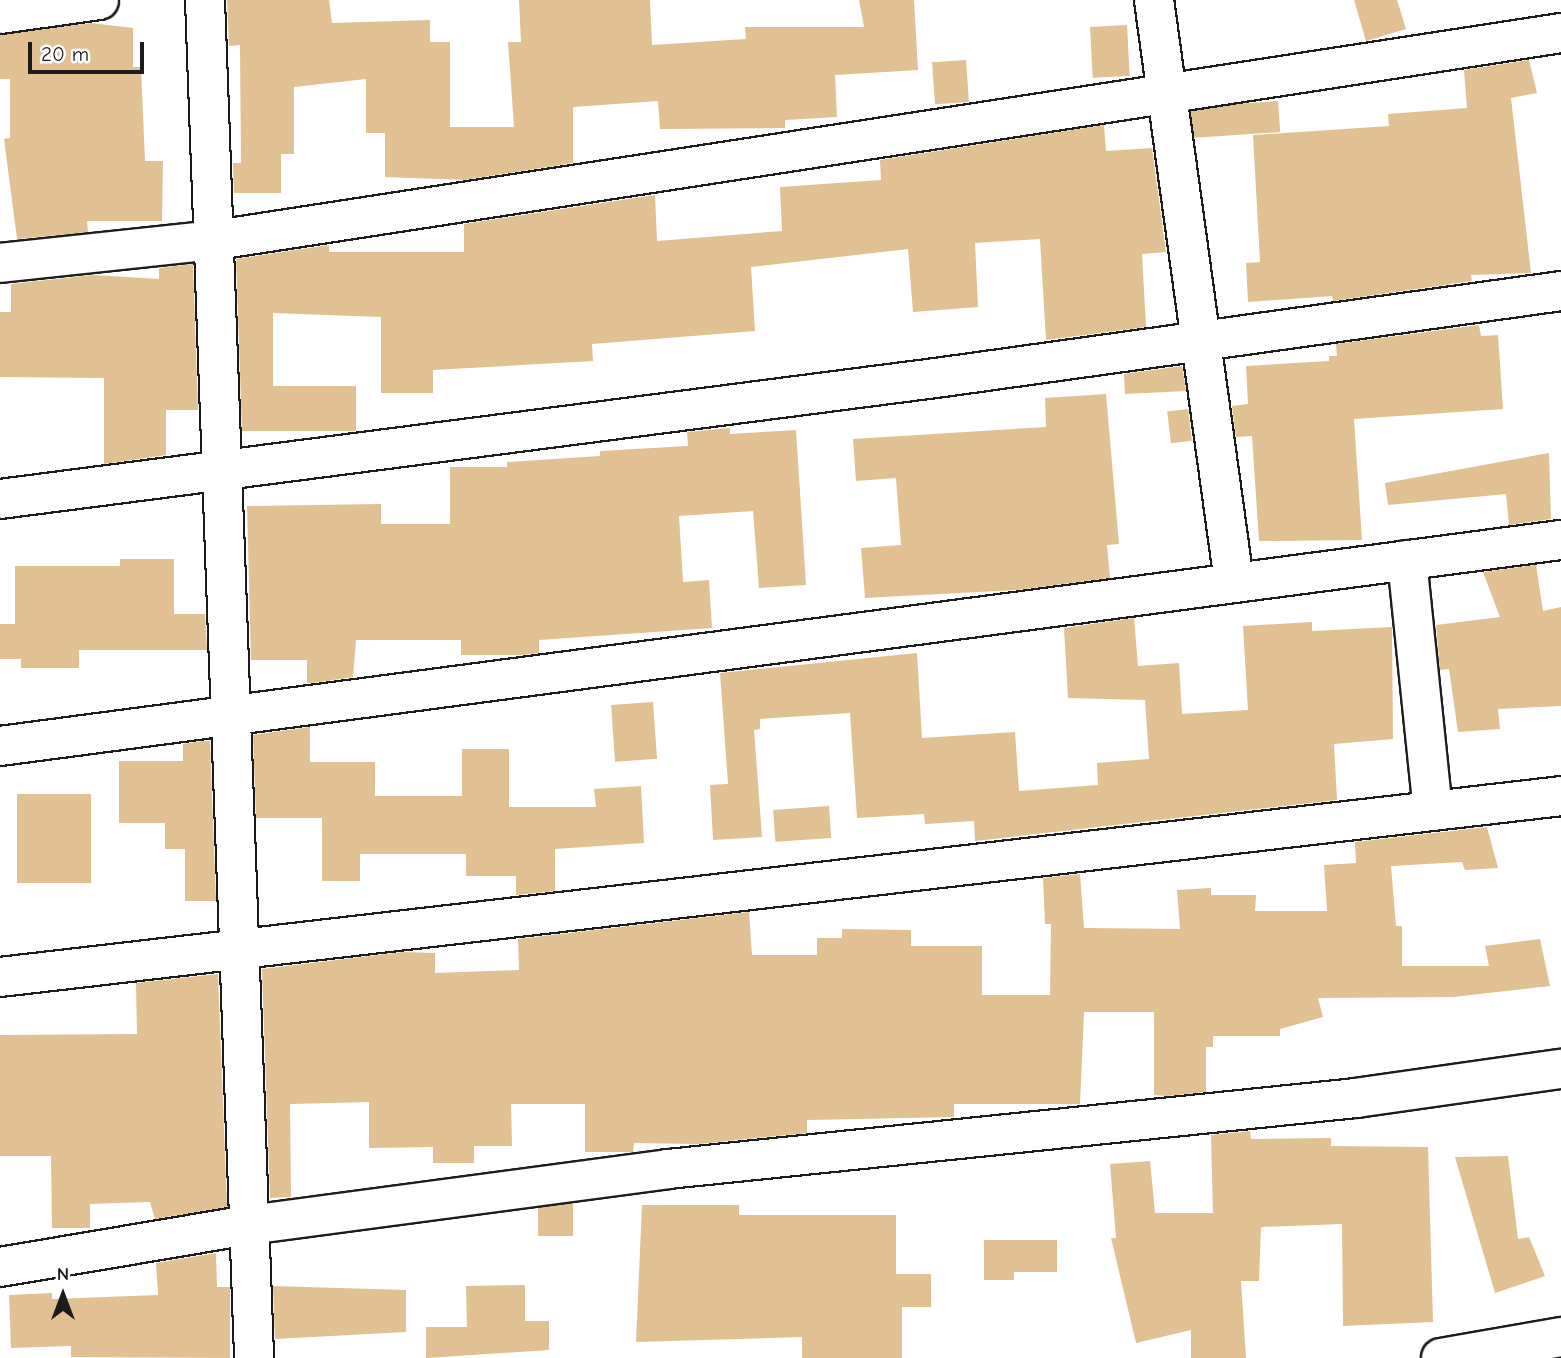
<!DOCTYPE html>
<style>
body{margin:0}
#map{position:relative;width:1561px;height:1358px;overflow:hidden;background:#fff;font-family:"Comic Neue",sans-serif}
div>[style]{position:absolute}
.building>*{inset:0;background:#e1c093;transform-origin:0 0}
.roads{filter:drop-shadow(2px 0 #1c1c1c) drop-shadow(-2px 0 #1c1c1c) drop-shadow(0 2px #1c1c1c) drop-shadow(0 -2px #1c1c1c)}
.minor>*{height:38px;margin:-19px;padding:0 19px;transform-origin:19px;border-radius:19px;background:#fff}
span{translate:-50% -50%;white-space:nowrap;text-align:center;line-height:1.15;-webkit-text-stroke:7px #fff;paint-order:stroke}
.north{position:absolute;left:28px;top:1260px;width:70px;height:70px;-webkit-text-stroke:5px #fff;paint-order:stroke;rotate:0deg;font-size:19px;font-weight:700;line-height:28px;text-align:center;color:#1c1c1c}
.north::after{content:'';display:block;margin:auto;width:24px;height:32px;background:#1c1c1c;clip-path:polygon(50% 0,100% 100%,50% 72%,0 100%)}
.scale{position:absolute;left:28px;top:42px;width:116px;height:32px;box-sizing:border-box;border:4px solid #1c1c1c;border-top:0;padding-left:9px;font-size:21px;line-height:24px;white-space:nowrap;color:#1c1c1c;-webkit-text-stroke:5px #fff;paint-order:stroke}
</style>
<div id="map">
<div class="building">
<div style="clip-path:polygon(227px 0,329px 0,332px 23px,430px 20px,430px 42px,450px 42px,450px 127px,514px 127px,508px 42px,521px 42px,519px 0,650px 0,652px 45px,746px 39px,745px 27px,864px 27px,859px 0,914px 0,918px 70px,835px 75px,837px 117px,785px 120px,785px 128px,660px 129px,658px 101px,573px 107px,573px 163px,464px 180px,385px 177px,385px 133px,366px 133px,366px 79px,294px 87px,294px 154px,281px 154px,281px 193px,234px 193px,233px 163px,241px 163px,240px 45px,229px 46px)"></div>
<div style="clip-path:polygon(1354px 0,1397px 0,1406px 29px,1366px 41px)"></div>
<div style="clip-path:polygon(91px 23px,133px 28px,133px 67px,141px 67px,145px 161px,163px 161px,162px 221px,87px 221px,88px 232px,17px 239px,4px 139px,10px 138px,10px 79px,0 79px,0 35px)"></div>
<div style="left:1127px;top:25px;width:51px;height:37px;rotate:87deg"></div>
<div style="left:966px;top:60px;width:42px;height:34px;rotate:86deg"></div>
<div style="clip-path:polygon(1529px 60px,1537px 93px,1511px 98px,1531px 273px,1471px 275px,1472px 281px,1333px 301px,1332px 296px,1248px 302px,1246px 263px,1260px 262px,1253px 135px,1389px 126px,1388px 114px,1467px 108px,1464px 70px)"></div>
<div style="left:1278px;top:101px;width:31px;height:88px;rotate:86deg"></div>
<div style="clip-path:polygon(1104px 125px,1106px 151px,1152px 148px,1166px 252px,1142px 254px,1146px 327px,1046px 340px,1040px 239px,975px 243px,978px 307px,913px 312px,908px 249px,751px 267px,755px 331px,592px 344px,593px 361px,433px 370px,433px 393px,381px 393px,381px 317px,273px 313px,273px 386px,356px 386px,356px 431px,242px 431px,236px 259px,329px 245px,329px 252px,464px 252px,464px 224px,655px 195px,657px 241px,782px 231px,780px 187px,881px 180px,880px 160px)"></div>
<div style="clip-path:polygon(193px 264px,198px 410px,166px 410px,166px 455px,104px 464px,104px 378px,0 377px,0 312px,11px 312px,11px 284px,93px 275px,159px 279px,159px 268px)"></div>
<div style="clip-path:polygon(1479px 325px,1481px 336px,1498px 335px,1503px 409px,1354px 419px,1362px 540px,1259px 541px,1252px 436px,1236px 437px,1232px 406px,1248px 404px,1246px 366px,1329px 361px,1329px 356px,1337px 356px,1336px 344px)"></div>
<div style="clip-path:polygon(1182px 366px,1186px 391px,1125px 394px,1124px 374px)"></div>
<div style="clip-path:polygon(1106px 394px,1119px 544px,1107px 545px,1110px 578px,1016px 590px,865px 598px,861px 548px,901px 545px,896px 478px,856px 481px,853px 439px,1046px 427px,1045px 398px)"></div>
<div style="left:1188px;top:409px;width:32px;height:21px;rotate:83deg"></div>
<div style="clip-path:polygon(730px 428px,730px 434px,796px 430px,806px 585px,759px 588px,753px 511px,679px 516px,683px 582px,709px 580px,712px 628px,539px 640px,539px 653px,521px 655px,461px 655px,461px 640px,356px 640px,353px 677px,313px 683px,307px 683px,307px 660px,251px 660px,247px 506px,381px 504px,381px 524px,450px 524px,450px 467px,507px 467px,507px 462px,600px 456px,600px 451px,688px 446px,687px 432px)"></div>
<div style="clip-path:polygon(1549px 453px,1551px 519px,1509px 525px,1506px 494px,1388px 505px,1385px 483px)"></div>
<div style="clip-path:polygon(120px 559px,174px 559px,174px 614px,205px 614px,207px 650px,79px 650px,79px 668px,21px 668px,21px 659px,0 659px,0 624px,15px 624px,15px 566px,120px 566px)"></div>
<div style="clip-path:polygon(1536px 565px,1543px 611px,1561px 607px,1561px 706px,1498px 709px,1500px 729px,1458px 732px,1449px 669px,1440px 670px,1436px 625px,1500px 617px,1483px 572px)"></div>
<div style="clip-path:polygon(1134px 618px,1138px 666px,1179px 663px,1182px 714px,1248px 710px,1243px 626px,1312px 622px,1312px 631px,1392px 627px,1393px 739px,1334px 744px,1337px 800px,975px 841px,974px 821px,925px 824px,924px 814px,857px 818px,850px 713px,760px 719px,760px 729px,754px 730px,762px 837px,713px 840px,710px 785px,728px 784px,720px 673px,917px 653px,922px 738px,1015px 732px,1019px 791px,1098px 785px,1097px 763px,1149px 759px,1145px 700px,1068px 698px,1064px 628px)"></div>
<div style="left:653px;top:702px;width:57px;height:42px;rotate:86deg"></div>
<div style="clip-path:polygon(310px 727px,310px 762px,375px 762px,375px 796px,462px 796px,462px 749px,509px 749px,509px 807px,596px 807px,594px 789px,641px 786px,644px 843px,555px 849px,555px 891px,516px 895px,516px 876px,466px 876px,466px 854px,360px 854px,360px 881px,322px 881px,322px 818px,256px 818px,253px 735px)"></div>
<div style="clip-path:polygon(202px 741px,210px 741px,216px 901px,185px 901px,185px 849px,165px 849px,165px 823px,119px 823px,119px 761px,183px 761px,183px 744px)"></div>
<div style="left:17px;top:794px;width:74px;height:89px"></div>
<div style="left:829px;top:806px;width:32px;height:56px;rotate:86deg"></div>
<div style="clip-path:polygon(1487px 827px,1498px 868px,1465px 870px,1462px 862px,1391px 866px,1396px 926px,1402px 926px,1402px 966px,1489px 966px,1485px 946px,1540px 939px,1550px 986px,1453px 997px,1318px 998px,1323px 1017px,1280px 1029px,1280px 1036px,1213px 1036px,1213px 1047px,1206px 1047px,1206px 1092px,1167px 1096px,1154px 1095px,1154px 1012px,1084px 1012px,1080px 1104px,954px 1104px,954px 1117px,807px 1120px,807px 1133px,698px 1144px,634px 1143px,633px 1152px,585px 1152px,585px 1104px,511px 1104px,512px 1146px,474px 1146px,474px 1163px,433px 1163px,433px 1147px,369px 1148px,369px 1102px,290px 1104px,291px 1197px,270px 1198px,262px 969px,403px 952px,435px 953px,435px 973px,519px 970px,518px 939px,749px 912px,752px 955px,817px 955px,817px 938px,842px 938px,842px 929px,911px 930px,911px 946px,982px 946px,982px 995px,1050px 995px,1051px 924px,1045px 924px,1043px 878px,1080px 874px,1084px 928px,1180px 929px,1177px 890px,1211px 888px,1211px 895px,1256px 895px,1255px 911px,1327px 911px,1324px 865px,1356px 863px,1355px 842px)"></div>
<div style="clip-path:polygon(218px 974px,227px 1207px,155px 1219px,150px 1202px,90px 1204px,90px 1228px,52px 1228px,51px 1156px,0 1156px,0 1035px,137px 1034px,136px 983px)"></div>
<div style="clip-path:polygon(1250px 1131px,1251px 1139px,1331px 1138px,1331px 1146px,1428px 1147px,1433px 1322px,1343px 1326px,1342px 1224px,1261px 1227px,1259px 1281px,1241px 1281px,1246px 1358px,1191px 1358px,1191px 1330px,1136px 1343px,1111px 1238px,1116px 1238px,1110px 1164px,1150px 1161px,1155px 1213px,1213px 1213px,1211px 1135px)"></div>
<div style="clip-path:polygon(1508px 1156px,1518px 1239px,1529px 1237px,1545px 1276px,1495px 1293px,1455px 1157px)"></div>
<div style="left:573px;top:1204px;width:32px;height:35px;rotate:90deg"></div>
<div style="clip-path:polygon(642px 1205px,739px 1205px,739px 1215px,896px 1215px,896px 1274px,931px 1274px,931px 1307px,902px 1307px,902px 1358px,802px 1358px,802px 1337px,636px 1342px)"></div>
<div style="clip-path:polygon(984px 1240px,1057px 1240px,1057px 1272px,1014px 1272px,1014px 1280px,984px 1280px)"></div>
<div style="clip-path:polygon(216px 1253px,217px 1287px,230px 1287px,230px 1358px,71px 1357px,71px 1346px,11px 1348px,9px 1295px,52px 1293px,52px 1299px,158px 1295px,156px 1263px)"></div>
<div style="clip-path:polygon(525px 1285px,525px 1321px,549px 1321px,549px 1350px,426px 1358px,426px 1327px,467px 1327px,466px 1286px)"></div>
<div style="clip-path:polygon(273px 1286px,406px 1290px,406px 1332px,275px 1339px)"></div>
</div>
<div class="roads">
<div class="minor">
<div style="left:205px;top:0;width:1359px;rotate:87.93deg"></div>
<div style="left:1154px;top:0;width:587px;rotate:82.17deg"></div>
<div style="left:0;top:14px;width:100px;rotate:-8deg"></div>
<div style="left:0;top:263px;width:217px;rotate:-6.1deg"></div>
<div style="left:216px;top:240px;width:1361px;rotate:-8.75deg"></div>
<div style="left:0;top:499px;width:951px;rotate:-7.37deg"></div>
<div style="left:943px;top:377px;width:624px;rotate:-7.92deg"></div>
<div style="left:1407px;top:560px;width:252px;rotate:84.1deg"></div>
<div style="left:0;top:746px;width:1575px;rotate:-7.52deg"></div>
<div style="left:0;top:977px;width:1571px;rotate:-6.61deg"></div>
<div style="left:0;top:1267px;width:253px;rotate:-9.6deg"></div>
<div style="left:249px;top:1225px;width:423px;rotate:-7.6deg"></div>
<div style="left:668px;top:1169px;width:692px;rotate:-5.89deg"></div>
<div style="left:1356px;top:1098px;width:207px;rotate:-8.1deg"></div>
<div style="left:1441px;top:1358px;width:122px;rotate:-9.9deg"></div>
</div>
</div>
<div class="north">N</div>
<div class="scale">20 m</div>
</div>
